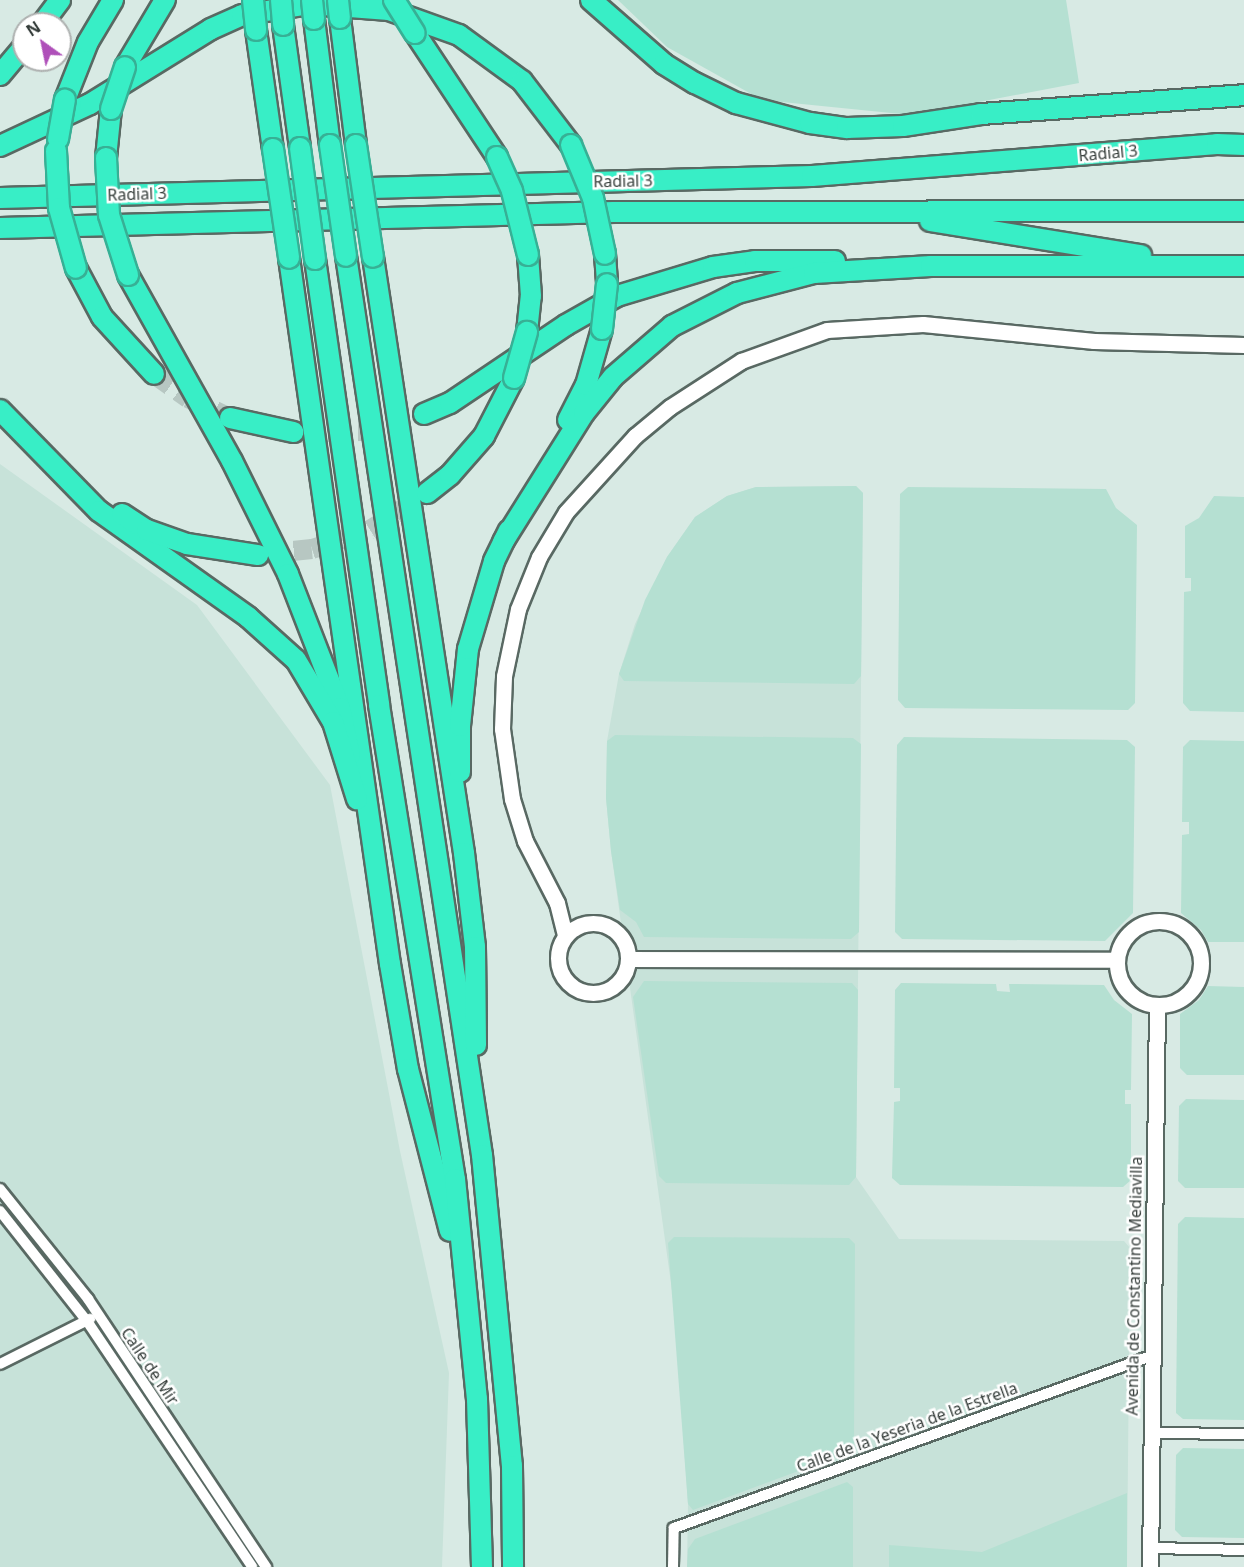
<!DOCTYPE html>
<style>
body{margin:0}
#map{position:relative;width:1244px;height:1567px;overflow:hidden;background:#d8eae4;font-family:"Noto Sans",sans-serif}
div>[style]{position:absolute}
.built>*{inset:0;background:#c7e2d9}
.green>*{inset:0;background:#b5e0d2}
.highway-tunnel>*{height:20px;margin-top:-10px;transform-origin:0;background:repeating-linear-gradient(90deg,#b7c7c2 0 20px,transparent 0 30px)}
.roads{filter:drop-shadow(2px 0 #596963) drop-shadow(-2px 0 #596963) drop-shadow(0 2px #596963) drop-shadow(0 -2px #596963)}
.street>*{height:10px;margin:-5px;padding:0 5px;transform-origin:5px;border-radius:5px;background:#fff}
.secondary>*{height:15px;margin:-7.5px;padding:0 7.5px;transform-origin:7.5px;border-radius:7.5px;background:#fff}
.secondary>.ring{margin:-7.5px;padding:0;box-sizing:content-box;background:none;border:15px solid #fff;border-radius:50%}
.highway>*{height:20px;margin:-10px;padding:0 10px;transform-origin:10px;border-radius:10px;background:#38eec6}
.bridges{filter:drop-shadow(2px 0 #37b095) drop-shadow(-2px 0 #37b095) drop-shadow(0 2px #37b095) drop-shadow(0 -2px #37b095)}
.highway-bridge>*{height:20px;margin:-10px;padding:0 10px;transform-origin:10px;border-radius:10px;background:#38eec6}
span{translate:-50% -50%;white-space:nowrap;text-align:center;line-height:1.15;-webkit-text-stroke:5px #fff;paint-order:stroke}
.street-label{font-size:16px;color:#353d3a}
.north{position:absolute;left:12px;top:12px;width:60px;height:60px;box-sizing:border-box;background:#fff;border:2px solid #aeb1b0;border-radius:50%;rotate:327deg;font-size:16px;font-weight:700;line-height:24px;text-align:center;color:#353d3a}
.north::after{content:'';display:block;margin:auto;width:21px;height:27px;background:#af50b9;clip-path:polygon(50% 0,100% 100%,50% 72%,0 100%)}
</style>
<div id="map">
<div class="built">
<div style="clip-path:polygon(0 464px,197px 605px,330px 785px,400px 1151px,449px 1373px,442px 1567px,0 1567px)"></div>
<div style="clip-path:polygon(856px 486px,863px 493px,856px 1177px,899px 1239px,1124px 1241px,1130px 1248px,1127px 1567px,687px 1567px,688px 1504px,675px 1312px,611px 851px,606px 798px,607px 741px,619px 674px,635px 624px,667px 557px,695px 517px,727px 496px,756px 487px)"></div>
</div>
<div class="green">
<div style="clip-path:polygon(618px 0,1066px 0,1079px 83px,911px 115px,762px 100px,667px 47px)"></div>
<div style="clip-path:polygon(856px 486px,863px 493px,861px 676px,854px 684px,624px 681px,619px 674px,645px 600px,667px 557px,695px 517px,727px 496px,756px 487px)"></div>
<div style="clip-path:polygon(908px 487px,1106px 489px,1116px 508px,1137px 525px,1135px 703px,1128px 710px,905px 708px,898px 700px,900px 494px)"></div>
<div style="clip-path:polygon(1214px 496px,1244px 497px,1244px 712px,1190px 711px,1183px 703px,1184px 592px,1191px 591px,1191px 578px,1185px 578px,1185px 526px,1199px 518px)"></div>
<div style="clip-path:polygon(615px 735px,853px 738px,861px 744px,859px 932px,851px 939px,644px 937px,636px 922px,620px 910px,611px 851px,606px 798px,607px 741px)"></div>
<div style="clip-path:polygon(904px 737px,1127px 740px,1135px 747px,1133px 913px,1105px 941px,902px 939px,895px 932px,897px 745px)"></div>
<div style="clip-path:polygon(1190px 740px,1244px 741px,1244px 942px,1208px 942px,1201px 930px,1181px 913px,1182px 835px,1189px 834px,1189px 822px,1182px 822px,1183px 747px)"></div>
<div style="clip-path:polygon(644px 981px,852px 983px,858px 990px,856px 1177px,849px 1185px,666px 1183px,659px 1176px,633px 997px)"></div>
<div style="clip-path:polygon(901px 983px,996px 984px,997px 991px,1010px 992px,1009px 984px,1104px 985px,1114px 1000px,1132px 1014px,1131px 1090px,1125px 1090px,1125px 1104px,1131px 1104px,1131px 1180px,1123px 1187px,900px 1185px,892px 1178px,894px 1102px,900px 1101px,900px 1088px,894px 1088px,895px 990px)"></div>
<div style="clip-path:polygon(1208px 986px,1244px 987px,1244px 1075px,1187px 1075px,1180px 1068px,1180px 1014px,1199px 1000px)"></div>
<div style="clip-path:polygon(1186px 1099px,1244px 1100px,1244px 1188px,1185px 1188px,1178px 1181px,1179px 1106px)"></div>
<div style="clip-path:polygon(1185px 1217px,1244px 1218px,1244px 1420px,1183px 1419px,1176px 1413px,1178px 1224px)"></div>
<div style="clip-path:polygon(674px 1237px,849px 1238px,855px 1244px,854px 1443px,847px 1453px,693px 1510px,688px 1504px,668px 1243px)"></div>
<div style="clip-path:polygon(1183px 1448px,1244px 1449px,1244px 1538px,1182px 1537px,1175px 1530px,1176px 1455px)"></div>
<div style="clip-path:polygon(847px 1482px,853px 1487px,853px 1567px,687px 1567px,688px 1549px,695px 1539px)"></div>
<div style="clip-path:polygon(1127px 1493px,1127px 1567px,889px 1567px,889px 1545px,982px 1552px)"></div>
</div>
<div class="highway-tunnel">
<div style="left:154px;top:374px;width:42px;rotate:35.2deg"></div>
<div style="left:188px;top:398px;width:47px;rotate:25.5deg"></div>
<div style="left:298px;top:433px;width:63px;rotate:-1.8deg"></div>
<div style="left:361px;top:431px;width:65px;rotate:-15.1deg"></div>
<div style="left:264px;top:554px;width:48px;rotate:-5.9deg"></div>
<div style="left:312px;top:549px;width:31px;rotate:-17deg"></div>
<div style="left:342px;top:540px;width:30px;rotate:-20deg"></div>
<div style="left:370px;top:530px;width:62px;rotate:-32.4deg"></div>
</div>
<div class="roads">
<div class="street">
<div style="left:0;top:1189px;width:141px;rotate:51.3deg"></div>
<div style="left:88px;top:1299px;width:322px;rotate:56.4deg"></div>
<div style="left:0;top:1211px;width:140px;rotate:51.7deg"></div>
<div style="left:87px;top:1321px;width:296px;rotate:56.1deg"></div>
<div style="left:0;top:1364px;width:101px;rotate:-26.6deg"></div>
<div style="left:1151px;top:1433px;width:93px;rotate:0.6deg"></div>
<div style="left:1151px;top:1548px;width:93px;rotate:1.2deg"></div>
<div style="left:673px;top:1567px;width:39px;rotate:-89deg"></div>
<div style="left:674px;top:1528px;width:507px;rotate:-19.83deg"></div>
</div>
<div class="secondary">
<div class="ring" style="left:1117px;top:921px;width:69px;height:69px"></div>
<div class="ring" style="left:558px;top:923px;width:55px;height:55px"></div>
<div style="left:565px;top:935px;width:33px;rotate:-104deg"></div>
<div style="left:557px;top:903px;width:70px;rotate:-117.3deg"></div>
<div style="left:525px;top:841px;width:44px;rotate:-107.2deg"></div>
<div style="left:512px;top:799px;width:71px;rotate:-98.1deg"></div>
<div style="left:502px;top:729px;width:53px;rotate:-87.8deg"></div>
<div style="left:504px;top:676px;width:68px;rotate:-78.2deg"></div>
<div style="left:518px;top:609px;width:56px;rotate:-68deg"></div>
<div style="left:539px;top:557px;width:52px;rotate:-59deg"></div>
<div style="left:566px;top:512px;width:103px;rotate:-47.8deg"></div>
<div style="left:635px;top:436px;width:45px;rotate:-39.6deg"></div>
<div style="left:670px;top:407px;width:85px;rotate:-32.9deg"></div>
<div style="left:741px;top:361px;width:91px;rotate:-19.8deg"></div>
<div style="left:827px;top:330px;width:96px;rotate:-3.6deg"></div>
<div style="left:923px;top:324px;width:172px;rotate:5.7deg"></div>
<div style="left:1094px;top:341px;width:150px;rotate:1.5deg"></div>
<div style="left:628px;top:959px;width:488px;rotate:0.1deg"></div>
<div style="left:1150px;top:1567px;width:562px;rotate:-89.29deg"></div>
</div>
<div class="highway">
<div style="left:591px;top:0;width:97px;rotate:41.2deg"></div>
<div style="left:664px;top:64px;width:36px;rotate:32deg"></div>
<div style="left:695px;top:83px;width:46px;rotate:26deg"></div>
<div style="left:736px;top:103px;width:77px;rotate:15.1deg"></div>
<div style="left:810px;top:123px;width:37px;rotate:8deg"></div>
<div style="left:847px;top:128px;width:56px;rotate:-2deg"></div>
<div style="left:903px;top:126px;width:79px;rotate:-8.7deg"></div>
<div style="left:981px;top:114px;width:264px;rotate:-4.1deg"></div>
<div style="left:340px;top:18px;width:128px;rotate:82.8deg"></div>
<div style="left:314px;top:19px;width:127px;rotate:82.8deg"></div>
<div style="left:42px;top:24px;width:30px;rotate:-53deg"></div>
<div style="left:283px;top:25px;width:124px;rotate:82.1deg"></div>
<div style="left:256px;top:30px;width:120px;rotate:81.9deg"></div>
<div style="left:415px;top:33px;width:149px;rotate:56.5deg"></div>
<div style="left:125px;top:67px;width:78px;rotate:-59.2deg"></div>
<div style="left:0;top:75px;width:38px;rotate:-50deg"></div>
<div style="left:65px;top:100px;width:62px;rotate:-68.4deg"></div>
<div style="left:88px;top:42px;width:49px;rotate:-59.2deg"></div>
<div style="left:0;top:146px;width:99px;rotate:-25deg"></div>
<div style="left:90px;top:104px;width:142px;rotate:-31.8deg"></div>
<div style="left:211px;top:29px;width:34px;rotate:-24deg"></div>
<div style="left:242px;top:15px;width:69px;rotate:-9.2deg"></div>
<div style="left:310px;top:4px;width:79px;rotate:4.3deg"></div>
<div style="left:389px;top:10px;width:74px;rotate:19.7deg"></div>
<div style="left:459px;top:35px;width:78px;rotate:36.1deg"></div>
<div style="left:522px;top:81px;width:81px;rotate:52.6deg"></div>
<div style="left:106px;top:158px;width:49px;rotate:-84.2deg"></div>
<div style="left:0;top:198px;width:812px;rotate:-1.55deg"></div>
<div style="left:812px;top:176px;width:406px;rotate:-4.5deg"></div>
<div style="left:1217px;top:144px;width:27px;rotate:2deg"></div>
<div style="left:930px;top:221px;width:214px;rotate:9.2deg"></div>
<div style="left:0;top:228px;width:614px;rotate:-1.49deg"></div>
<div style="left:614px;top:212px;width:630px;rotate:-0.09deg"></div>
<div style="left:605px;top:254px;width:30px;rotate:86deg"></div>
<div style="left:346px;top:256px;width:909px;rotate:81.4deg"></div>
<div style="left:482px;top:1155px;width:312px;rotate:84.5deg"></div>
<div style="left:512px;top:1466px;width:101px;rotate:89.4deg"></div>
<div style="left:373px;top:257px;width:603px;rotate:81.32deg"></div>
<div style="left:464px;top:853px;width:95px;rotate:83.3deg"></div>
<div style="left:475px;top:947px;width:98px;rotate:89.4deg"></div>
<div style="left:289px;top:258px;width:713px;rotate:81.86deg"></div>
<div style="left:390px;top:964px;width:107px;rotate:80.3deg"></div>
<div style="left:408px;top:1069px;width:167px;rotate:75.5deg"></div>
<div style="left:315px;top:259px;width:451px;rotate:81.8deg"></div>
<div style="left:379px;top:705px;width:480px;rotate:80.9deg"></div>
<div style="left:455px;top:1179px;width:221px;rotate:84.3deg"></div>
<div style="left:477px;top:1399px;width:168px;rotate:88.3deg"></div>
<div style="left:76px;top:268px;width:55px;rotate:62deg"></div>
<div style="left:102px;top:317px;width:77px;rotate:47.6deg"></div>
<div style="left:128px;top:275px;width:213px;rotate:60.8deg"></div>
<div style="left:232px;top:461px;width:126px;rotate:63.6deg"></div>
<div style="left:288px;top:574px;width:144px;rotate:68.8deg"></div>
<div style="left:340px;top:708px;width:48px;rotate:78deg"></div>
<div style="left:527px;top:332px;width:36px;rotate:-84deg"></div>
<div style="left:531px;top:296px;width:41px;rotate:-94.2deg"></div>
<div style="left:0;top:410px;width:141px;rotate:45.6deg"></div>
<div style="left:99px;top:511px;width:183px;rotate:35.4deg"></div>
<div style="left:248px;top:617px;width:64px;rotate:41.9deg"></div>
<div style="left:296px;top:660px;width:72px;rotate:59.2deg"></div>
<div style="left:333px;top:722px;width:81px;rotate:72.7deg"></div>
<div style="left:424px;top:414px;width:28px;rotate:-23deg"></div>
<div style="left:450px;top:403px;width:140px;rotate:-33.9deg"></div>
<div style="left:566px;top:325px;width:59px;rotate:-29.6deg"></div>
<div style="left:617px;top:296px;width:100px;rotate:-16.8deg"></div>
<div style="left:713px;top:267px;width:42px;rotate:-8.1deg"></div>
<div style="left:755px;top:261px;width:80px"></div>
<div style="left:230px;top:418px;width:65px;rotate:12.5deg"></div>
<div style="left:568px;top:420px;width:39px;rotate:-63deg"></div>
<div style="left:586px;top:385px;width:58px;rotate:-74.1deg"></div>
<div style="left:427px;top:493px;width:29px;rotate:-38deg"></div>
<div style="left:450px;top:475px;width:52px;rotate:-48.9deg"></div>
<div style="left:484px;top:436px;width:65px;rotate:-62.7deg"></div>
<div style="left:122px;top:514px;width:30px;rotate:33deg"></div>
<div style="left:147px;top:530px;width:42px;rotate:19.3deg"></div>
<div style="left:187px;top:544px;width:72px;rotate:8.8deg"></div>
<div style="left:503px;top:542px;width:152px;rotate:-57.9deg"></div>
<div style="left:584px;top:413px;width:46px;rotate:-51.1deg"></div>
<div style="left:613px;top:377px;width:78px;rotate:-40.8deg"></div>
<div style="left:672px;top:326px;width:73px;rotate:-26.9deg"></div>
<div style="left:737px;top:293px;width:80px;rotate:-14.6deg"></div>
<div style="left:814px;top:273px;width:117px;rotate:-3.4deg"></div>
<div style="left:931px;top:266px;width:313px"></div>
<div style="left:460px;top:772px;width:46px;rotate:-90deg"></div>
<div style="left:460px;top:726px;width:77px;rotate:-84.1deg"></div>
<div style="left:468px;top:649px;width:92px;rotate:-73.5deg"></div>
<div style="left:494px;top:561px;width:34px;rotate:-64deg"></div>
</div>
</div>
<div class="bridges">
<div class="highway-bridge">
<div style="left:253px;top:0;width:30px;rotate:84deg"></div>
<div style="left:281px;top:0;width:25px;rotate:85deg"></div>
<div style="left:312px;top:0;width:19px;rotate:84deg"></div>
<div style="left:338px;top:0;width:18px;rotate:84deg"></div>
<div style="left:394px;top:0;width:39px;rotate:58deg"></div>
<div style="left:111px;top:109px;width:44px;rotate:-71.6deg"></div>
<div style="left:58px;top:139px;width:40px;rotate:-80deg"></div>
<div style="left:330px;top:145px;width:112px;rotate:81.8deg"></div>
<div style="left:356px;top:145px;width:113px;rotate:81.4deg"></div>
<div style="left:571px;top:145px;width:57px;rotate:67.5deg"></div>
<div style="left:593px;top:198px;width:57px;rotate:77.9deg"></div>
<div style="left:300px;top:148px;width:112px;rotate:82.3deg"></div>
<div style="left:273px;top:149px;width:110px;rotate:81.6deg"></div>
<div style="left:56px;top:151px;width:57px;rotate:87deg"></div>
<div style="left:59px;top:208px;width:62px;rotate:74.2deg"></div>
<div style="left:497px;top:157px;width:37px;rotate:66deg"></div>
<div style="left:512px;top:191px;width:66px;rotate:76deg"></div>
<div style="left:106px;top:158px;width:57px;rotate:87deg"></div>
<div style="left:109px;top:215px;width:63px;rotate:72.4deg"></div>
<div style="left:602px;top:329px;width:45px;rotate:-83.7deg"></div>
<div style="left:514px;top:378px;width:48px;rotate:-74.2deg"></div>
</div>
</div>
<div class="street-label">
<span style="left:1108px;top:153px;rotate:-5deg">Radial 3</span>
<span style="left:623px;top:181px;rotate:-1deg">Radial 3</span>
<span style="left:137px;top:194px;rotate:-2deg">Radial 3</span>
<span style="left:1134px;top:1286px;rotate:-89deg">Avenida de Constantino Mediavilla</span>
<span style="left:150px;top:1366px;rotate:56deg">Calle de Mir</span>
<span style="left:907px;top:1427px;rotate:-20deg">Calle de la Yeseria de la Estrella</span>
</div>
<div class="north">N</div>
</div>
